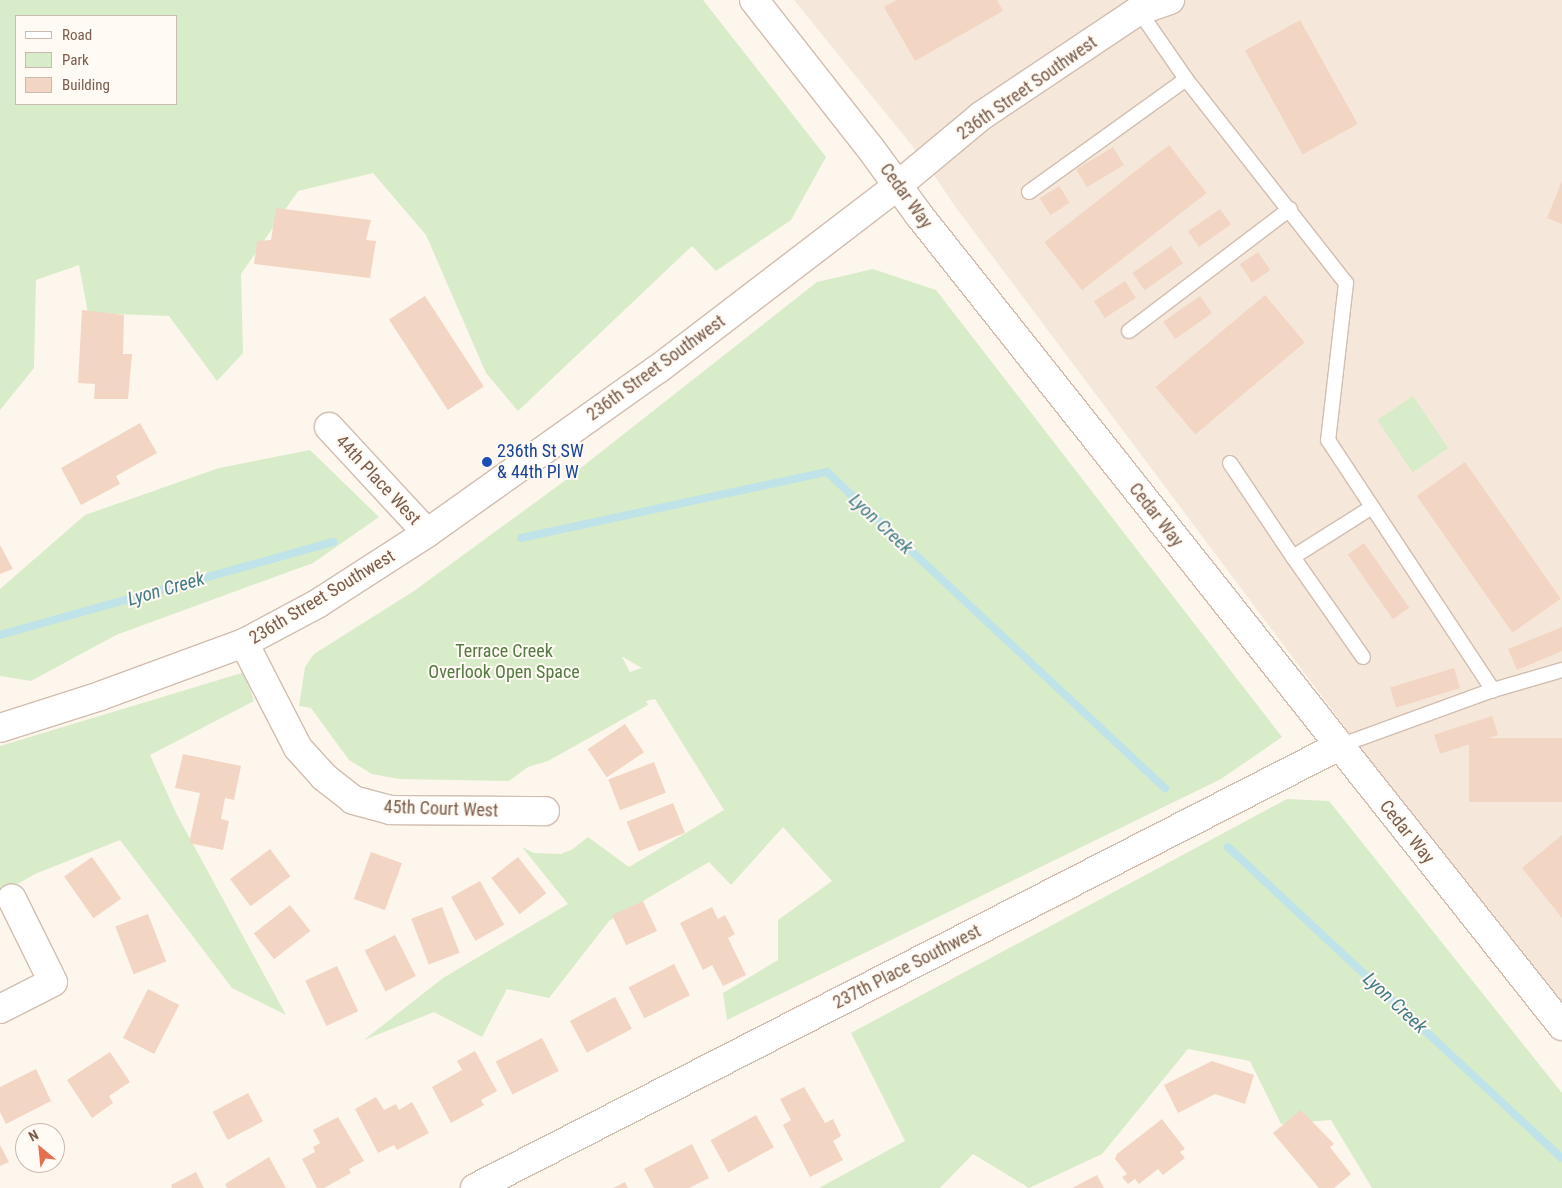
<!DOCTYPE html>
<style>
body{margin:0}
#map{position:relative;width:1562px;height:1188px;overflow:hidden;background:#fdf6ec;font-family:"Roboto Condensed",sans-serif}
div>[style]{position:absolute}
.residential>*{inset:0;background:#f5e8da}
.green>*{inset:0;background:#d8ecc9;transform-origin:0 0}
.stream>*{height:8px;margin:-4px;padding:0 4px;transform-origin:4px;border-radius:4px;background:#bfe3e8}
.building>*{inset:0;background:#f3d5c3;transform-origin:0 0}
.roads{filter:drop-shadow(1px 0 #d1beb0) drop-shadow(-1px 0 #d1beb0) drop-shadow(0 1px #d1beb0) drop-shadow(0 -1px #d1beb0)}
.service>*{height:14px;margin:-7px;padding:0 7px;transform-origin:7px;border-radius:7px;background:#fff}
.minor>*{height:28px;margin:-14px;padding:0 14px;transform-origin:14px;border-radius:14px;background:#fff}
.secondary>*{height:28px;margin:-14px;padding:0 14px;transform-origin:14px;border-radius:14px;background:#fff}
.dots>*{width:14px;height:14px;translate:-50% -50%;box-sizing:border-box;border:2px solid #fffaf3;border-radius:50%}
span{translate:-50% -50%;white-space:nowrap;text-align:center;line-height:1.15;-webkit-text-stroke:4px #fffaf3;paint-order:stroke}
.street-label{font-size:18px;color:#7a5c4d}
.transit-label{font-size:18px;color:#164399}
.left{translate:0 -50%;text-align:left}
.park-label{font-size:18px;color:#537a41}
.water-label{font-size:19px;color:#437c86;font-style:italic}
.legend{position:absolute;left:15px;top:15px;width:162px;height:90px;box-sizing:border-box;background:#fffaf3;border:1px solid #cabbb1;margin:0;padding:6px 9px;list-style:none;font-size:15px;color:#7a5c4d}
.legend li{display:flex;align-items:center;gap:10px;height:25px}
.legend b{width:25px;border:1px solid #cabbb1}
.north{position:absolute;left:15px;top:1123px;width:50px;height:50px;box-sizing:border-box;background:#fffaf3;border:1px solid #cabbb1;border-radius:50%;rotate:332deg;font-size:14px;font-weight:700;line-height:20px;text-align:center;color:#7a5c4d}
.north::after{content:'';display:block;margin:auto;width:18px;height:22px;background:#e76f51;clip-path:polygon(50% 0,100% 100%,50% 72%,0 100%)}
</style>
<div id="map">
<div class="residential">
<div style="clip-path:polygon(794px 0,1562px 0,1562px 1017px,954px 205px,926px 163px)"></div>
</div>
<div class="green">
<div style="clip-path:polygon(evenodd,0 0,703px 0,826px 157px,791px 220px,716px 271px,692px 246px,518px 411px,486px 373px,426px 235px,373px 173px,298px 191px,241px 274px,243px 353px,217px 381px,169px 316px,88px 313px,79px 265px,36px 280px,34px 368px,0 410px,0 0,16px 16px,176px 16px,176px 104px,16px 104px,16px 16px)"></div>
<div style="clip-path:polygon(evenodd,873px 269px,936px 290px,1282px 737px,1221px 779px,727px 1020px,723px 993px,778px 960px,778px 920px,832px 881px,783px 827px,731px 885px,709px 862px,609px 921px,549px 998px,507px 989px,482px 1037px,434px 1012px,364px 1040px,443px 978px,568px 904px,522px 847px,534px 853px,561px 854px,573px 849px,588px 837px,629px 867px,724px 810px,655px 699px,646px 701px,648px 705px,548px 761px,528px 767px,509px 781px,399px 779px,372px 774px,349px 760px,311px 708px,299px 706px,305px 667px,314px 654px,414px 591px,559px 485px,817px 282px,873px 269px,622px 657px,623px 657px,642px 668px,630px 672px,622px 657px)"></div>
<div style="left:1413px;top:396px;width:63px;height:43px;rotate:56deg"></div>
<div style="clip-path:polygon(310px 450px,379px 517px,313px 563px,116px 635px,31px 681px,0 676px,0 589px,85px 515px,219px 468px)"></div>
<div style="clip-path:polygon(245px 672px,254px 701px,150px 755px,176px 813px,286px 1015px,232px 988px,120px 840px,35px 874px,0 894px,0 746px)"></div>
<div style="clip-path:polygon(1287px 799px,1329px 801px,1562px 1093px,1562px 1188px,1372px 1188px,1331px 1120px,1281px 1124px,1250px 1061px,1188px 1049px,1102px 1154px,1029px 1188px,973px 1154px,940px 1188px,819px 1188px,905px 1141px,851px 1033px)"></div>
</div>
<div class="stream">
<div style="left:521px;top:538px;width:313px;rotate:-12.2deg"></div>
<div style="left:827px;top:472px;width:463px;rotate:43.1deg"></div>
<div style="left:0;top:635px;width:346px;rotate:-15.6deg"></div>
<div style="left:1228px;top:847px;width:456px;rotate:43deg"></div>
</div>
<div class="building">
<div style="clip-path:polygon(897px 0,997px 0,1003px 11px,915px 61px,884px 7px)"></div>
<div style="left:1300px;top:20px;width:119px;height:63px;rotate:61deg"></div>
<div style="left:1169px;top:145px;width:61px;height:158px;rotate:52deg"></div>
<div style="left:1113px;top:147px;width:21px;height:43px;rotate:59deg"></div>
<div style="clip-path:polygon(1562px 181px,1562px 224px,1547px 218px)"></div>
<div style="left:1059px;top:186px;width:20px;height:23px;rotate:57deg"></div>
<div style="clip-path:polygon(276px 208px,371px 220px,366px 240px,376px 241px,370px 278px,254px 264px,257px 241px,271px 240px)"></div>
<div style="left:1220px;top:209px;width:19px;height:39px;rotate:55deg"></div>
<div style="left:1171px;top:246px;width:21px;height:47px;rotate:55deg"></div>
<div style="left:1258px;top:252px;width:22px;height:22px;rotate:56deg"></div>
<div style="left:1125px;top:281px;width:20px;height:37px;rotate:57deg"></div>
<div style="left:1265px;top:295px;width:62px;height:143px;rotate:50deg"></div>
<div style="left:425px;top:296px;width:108px;height:43px;rotate:57deg"></div>
<div style="left:1200px;top:296px;width:21px;height:45px;rotate:55deg"></div>
<div style="clip-path:polygon(82px 310px,124px 315px,123px 354px,132px 354px,128px 399px,94px 399px,95px 384px,78px 383px)"></div>
<div style="clip-path:polygon(140px 423px,157px 453px,116px 476px,120px 484px,81px 505px,61px 468px)"></div>
<div style="left:1465px;top:462px;width:167px;height:59px;rotate:55deg"></div>
<div style="left:1364px;top:543px;width:79px;height:20px;rotate:55deg"></div>
<div style="clip-path:polygon(0 545px,13px 569px,0 574px)"></div>
<div style="clip-path:polygon(1562px 627px,1562px 651px,1517px 670px,1508px 649px)"></div>
<div style="left:1454px;top:668px;width:21px;height:67px;rotate:73deg"></div>
<div style="left:1492px;top:716px;width:20px;height:61px;rotate:72deg"></div>
<div style="left:625px;top:724px;width:34px;height:45px;rotate:56deg"></div>
<div style="left:1562px;top:738px;width:64px;height:93px;rotate:90deg"></div>
<div style="clip-path:polygon(183px 754px,241px 766px,234px 800px,225px 798px,221px 819px,229px 821px,223px 850px,189px 843px,200px 793px,175px 788px)"></div>
<div style="left:654px;top:762px;width:33px;height:49px;rotate:69deg"></div>
<div style="left:673px;top:803px;width:32px;height:50px;rotate:68deg"></div>
<div style="clip-path:polygon(1562px 835px,1562px 918px,1522px 868px)"></div>
<div style="left:270px;top:849px;width:34px;height:50px;rotate:53deg"></div>
<div style="left:371px;top:852px;width:33px;height:50px;rotate:20deg"></div>
<div style="left:92px;top:857px;width:51px;height:34px;rotate:55deg"></div>
<div style="left:518px;top:857px;width:46px;height:34px;rotate:52deg"></div>
<div style="left:480px;top:881px;width:50px;height:33px;rotate:61deg"></div>
<div style="left:643px;top:901px;width:33px;height:34px;rotate:65deg"></div>
<div style="left:290px;top:905px;width:33px;height:46px;rotate:52deg"></div>
<div style="left:442px;top:907px;width:49px;height:33px;rotate:69deg"></div>
<div style="clip-path:polygon(712px 907px,718px 919px,725px 915px,735px 934px,728px 938px,746px 975px,723px 986px,712px 965px,703px 970px,680px 923px)"></div>
<div style="left:148px;top:914px;width:51px;height:35px;rotate:69deg"></div>
<div style="left:395px;top:935px;width:46px;height:34px;rotate:63deg"></div>
<div style="left:674px;top:964px;width:35px;height:51px;rotate:63deg"></div>
<div style="left:337px;top:966px;width:50px;height:35px;rotate:65deg"></div>
<div style="left:148px;top:989px;width:35px;height:55px;rotate:27deg"></div>
<div style="left:615px;top:997px;width:36px;height:51px;rotate:62deg"></div>
<div style="left:542px;top:1038px;width:37px;height:52px;rotate:63deg"></div>
<div style="clip-path:polygon(475px 1051px,497px 1091px,481px 1100px,484px 1105px,451px 1123px,432px 1087px,462px 1070px,457px 1061px)"></div>
<div style="clip-path:polygon(110px 1052px,130px 1082px,109px 1096px,113px 1103px,92px 1118px,67px 1080px)"></div>
<div style="clip-path:polygon(1212px 1061px,1254px 1075px,1245px 1104px,1215px 1094px,1178px 1113px,1164px 1085px)"></div>
<div style="clip-path:polygon(36px 1069px,51px 1101px,6px 1124px,0 1112px,0 1087px)"></div>
<div style="clip-path:polygon(804px 1087px,825px 1123px,833px 1119px,841px 1136px,833px 1141px,843px 1160px,810px 1177px,783px 1125px,791px 1120px,780px 1099px)"></div>
<div style="left:248px;top:1093px;width:32px;height:40px;rotate:62deg"></div>
<div style="clip-path:polygon(376px 1097px,384px 1110px,396px 1104px,399px 1110px,412px 1102px,429px 1133px,397px 1150px,394px 1145px,378px 1153px,355px 1109px)"></div>
<div style="clip-path:polygon(1301px 1110px,1334px 1144px,1330px 1147px,1351px 1174px,1334px 1188px,1319px 1188px,1273px 1133px)"></div>
<div style="left:756px;top:1115px;width:37px;height:52px;rotate:61deg"></div>
<div style="clip-path:polygon(338px 1117px,364px 1161px,349px 1169px,351px 1173px,324px 1188px,317px 1188px,302px 1159px,315px 1152px,313px 1147px,320px 1143px,313px 1130px)"></div>
<div style="clip-path:polygon(1162px 1119px,1185px 1149px,1180px 1152px,1185px 1158px,1163px 1175px,1158px 1169px,1139px 1184px,1135px 1179px,1128px 1184px,1122px 1177px,1127px 1174px,1115px 1159px,1117px 1154px)"></div>
<div style="clip-path:polygon(692px 1144px,709px 1178px,689px 1188px,654px 1188px,644px 1169px)"></div>
<div style="clip-path:polygon(0 1145px,9px 1162px,0 1166px)"></div>
<div style="clip-path:polygon(269px 1157px,286px 1188px,227px 1188px,225px 1184px)"></div>
<div style="clip-path:polygon(196px 1172px,204px 1188px,172px 1188px,171px 1185px)"></div>
<div style="clip-path:polygon(1097px 1175px,1104px 1188px,1072px 1188px)"></div>
<div style="clip-path:polygon(625px 1182px,628px 1188px,613px 1188px)"></div>
</div>
<div class="roads">
<div class="service">
<div style="left:1137px;top:8px;width:86px;rotate:55.4deg"></div>
<div style="left:1186px;top:79px;width:259px;rotate:51.9deg"></div>
<div style="left:1346px;top:283px;width:158px;rotate:96.5deg"></div>
<div style="left:1328px;top:440px;width:300px;rotate:56.6deg"></div>
<div style="left:1029px;top:192px;width:193px;rotate:-35.7deg"></div>
<div style="left:1129px;top:331px;width:202px;rotate:-37.2deg"></div>
<div style="left:1230px;top:463px;width:113px;rotate:56.2deg"></div>
<div style="left:1293px;top:557px;width:93px;rotate:-32.3deg"></div>
<div style="left:1293px;top:557px;width:122px;rotate:55deg"></div>
<div style="left:1339px;top:746px;width:164px;rotate:-20deg"></div>
<div style="left:1493px;top:690px;width:72px;rotate:-16.2deg"></div>
</div>
<div class="minor">
<div style="left:897px;top:186px;width:109px;rotate:-39.8deg"></div>
<div style="left:981px;top:116px;width:189px;rotate:-33.8deg"></div>
<div style="left:1138px;top:11px;width:34px;rotate:-19deg"></div>
<div style="left:329px;top:427px;width:144px;rotate:47.2deg"></div>
<div style="left:244px;top:643px;width:118px;rotate:62.8deg"></div>
<div style="left:298px;top:748px;width:39px;rotate:48deg"></div>
<div style="left:324px;top:777px;width:37px;rotate:38deg"></div>
<div style="left:353px;top:800px;width:38px;rotate:15deg"></div>
<div style="left:390px;top:810px;width:155px;rotate:0.4deg"></div>
<div style="left:0;top:1009px;width:59px;rotate:-27deg"></div>
<div style="left:53px;top:982px;width:93px;rotate:-116.3deg"></div>
<div style="left:475px;top:1188px;width:970px;rotate:-27.09deg"></div>
</div>
<div class="secondary">
<div style="left:754px;top:0;width:189px;rotate:51.9deg"></div>
<div style="left:871px;top:149px;width:82px;rotate:54deg"></div>
<div style="left:919px;top:215px;width:1035px;rotate:51.59deg"></div>
<div style="left:0;top:728px;width:105px;rotate:-17.7deg"></div>
<div style="left:100px;top:696px;width:153px;rotate:-20.2deg"></div>
<div style="left:244px;top:643px;width:83px;rotate:-28.1deg"></div>
<div style="left:317px;top:604px;width:131px;rotate:-32.8deg"></div>
<div style="left:427px;top:533px;width:283px;rotate:-35.4deg"></div>
<div style="left:658px;top:369px;width:301px;rotate:-37.4deg"></div>
</div>
</div>
<div class="dots">
<div style="left:487px;top:462px;background:#1a4fb4"></div>
</div>
<div class="street-label">
<span style="left:1027px;top:88px;rotate:-35deg">236th Street Southwest</span>
<span style="left:906px;top:196px;rotate:54deg">Cedar Way</span>
<span style="left:656px;top:368px;rotate:-36deg">236th Street Southwest</span>
<span style="left:378px;top:480px;rotate:47deg">44th Place West</span>
<span style="left:1156px;top:515px;rotate:52deg">Cedar Way</span>
<span style="left:322px;top:597px;rotate:-31deg">236th Street Southwest</span>
<span style="left:441px;top:809px;rotate:2deg">45th Court West</span>
<span style="left:1407px;top:832px;rotate:51deg">Cedar Way</span>
<span style="left:907px;top:967px;rotate:-27deg">237th Place Southwest</span>
</div>
<div class="transit-label">
<span class="left" style="left:497px;top:462px">236th St SW<br>&amp; 44th Pl W</span>
</div>
<div class="park-label">
<span style="left:504px;top:662px">Terrace Creek<br>Overlook Open Space</span>
</div>
<div class="water-label">
<span style="left:881px;top:524px;rotate:43deg">Lyon Creek</span>
<span style="left:166px;top:589px;rotate:-16deg">Lyon Creek</span>
<span style="left:1395px;top:1003px;rotate:43deg">Lyon Creek</span>
</div>
<ul class="legend">
<li><b style="height:6px;background:#fff"></b>Road</li>
<li><b style="height:14px;background:#d8ecc9"></b>Park</li>
<li><b style="height:14px;background:#f3d5c3"></b>Building</li>
</ul>
<div class="north">N</div>
</div>
